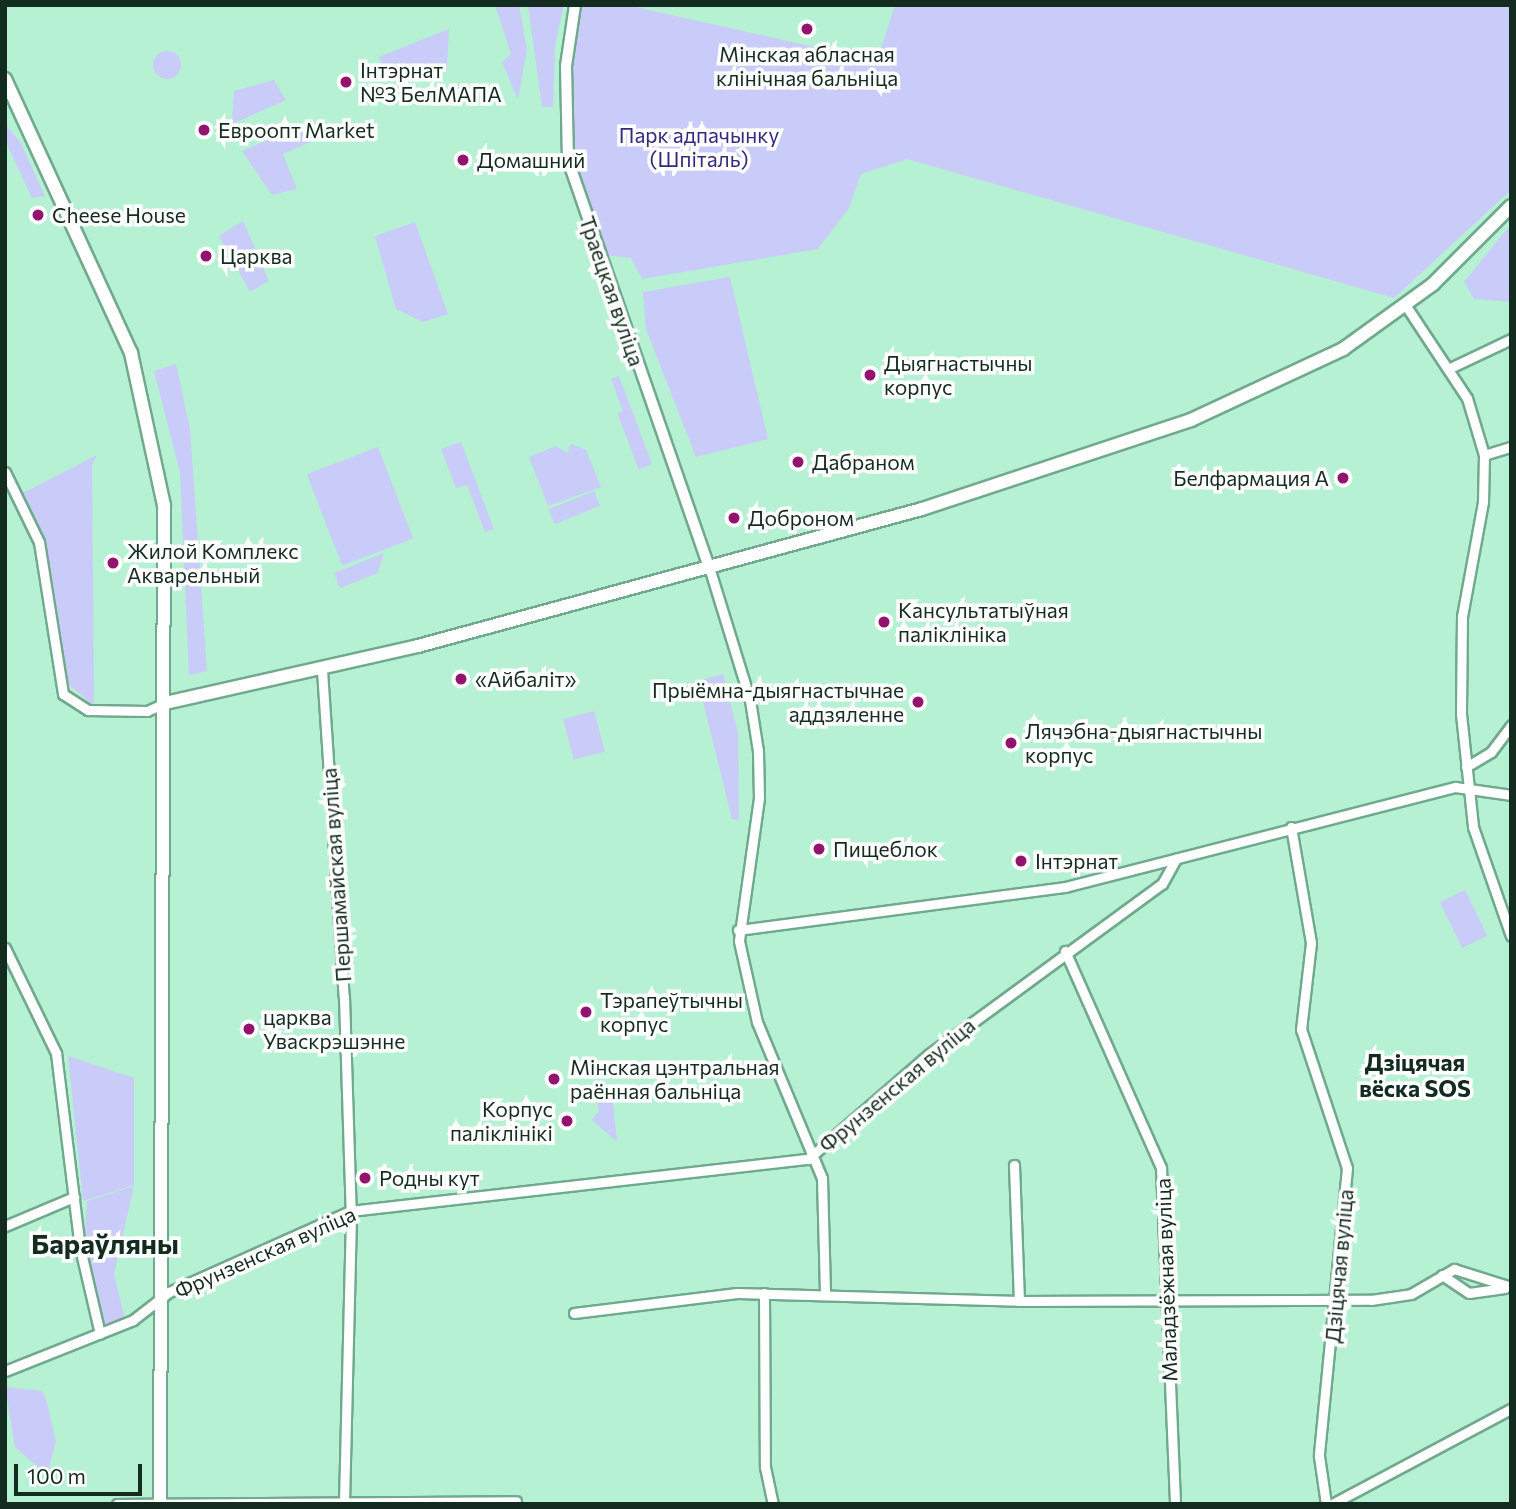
<!DOCTYPE html>
<meta charset="utf-8">
<style>
body{margin:0}
#map{position:relative;width:1516px;height:1509px;overflow:hidden;background:#b6f1d4;font-family:Commissioner,sans-serif}
div>[style]{position:absolute}
.green>*{inset:0;background:#c9cbf8;transform-origin:0 0}
.round{border-radius:50%}
.roads{filter:drop-shadow(2px 0 #70a98e) drop-shadow(-2px 0 #70a98e) drop-shadow(0 2px #70a98e) drop-shadow(0 -2px #70a98e)}
.minor>*{height:9px;margin:-4.5px;padding:0 4.5px;transform-origin:4.5px;border-radius:4.5px;background:#fff}
.tertiary>*{height:10px;margin:-5px;padding:0 5px;transform-origin:5px;border-radius:5px;background:#fff}
.secondary>*{height:12px;margin:-6px;padding:0 6px;transform-origin:6px;border-radius:6px;background:#fff}
.dots>*{width:19px;height:19px;translate:-50% -50%;box-sizing:border-box;border:4px solid #fff;border-radius:50%}
span{translate:-50% -50%;white-space:nowrap;text-align:center;line-height:1.15;-webkit-text-stroke:7px #fff;paint-order:stroke}
.poi-label{font-size:21px;color:#142b20}
.left{translate:0 -50%;text-align:left}
.right{translate:-100% -50%;text-align:right}
.park-label{font-size:21px;color:#34297e}
.street-label{font-size:21px;color:#142b20}
.neighbourhood-label{font-size:23px;color:#142b20;font-weight:700}
.district-label{font-size:28px;color:#142b20;font-weight:700}
.frame{position:absolute;inset:0;border:7px solid #142b20;pointer-events:none}
.scale{position:absolute;left:14px;top:1464px;width:128px;height:32px;box-sizing:border-box;border:4px solid #142b20;border-top:0;padding-left:9px;font-size:21px;line-height:24px;white-space:nowrap;color:#142b20;-webkit-text-stroke:5px #fff;paint-order:stroke}
</style>
<div id="map">
<div class="green">
<div style="clip-path:polygon(495px 5px,519px 5px,527px 49px,518px 100px,502px 62px,511px 54px)"></div>
<div style="clip-path:polygon(528px 5px,564px 5px,555px 45px,553px 107px,542px 107px)"></div>
<div style="clip-path:polygon(581px 5px,627px 5px,877px 61px,895px 5px,1511px 5px,1511px 190px,1394px 298px,907px 159px,861px 174px,849px 208px,818px 249px,642px 279px,631px 258px,607px 255px,573px 158px,571px 65px)"></div>
<div style="clip-path:polygon(449px 29px,447px 69px,386px 74px,379px 57px)"></div>
<div class="round" style="left:153px;top:51px;width:28px;height:28px"></div>
<div style="clip-path:polygon(274px 80px,286px 100px,232px 124px,234px 91px)"></div>
<div style="clip-path:polygon(309px 122px,317px 139px,283px 154px,297px 189px,272px 195px,242px 151px)"></div>
<div style="clip-path:polygon(5px 124px,21px 143px,45px 196px,32px 198px,5px 140px)"></div>
<div style="clip-path:polygon(243px 221px,269px 281px,250px 292px,219px 236px)"></div>
<div style="clip-path:polygon(415px 222px,448px 314px,423px 322px,396px 309px,375px 236px)"></div>
<div style="clip-path:polygon(1511px 224px,1511px 302px,1474px 299px,1464px 282px)"></div>
<div style="clip-path:polygon(730px 277px,768px 439px,696px 457px,646px 329px,643px 292px)"></div>
<div style="clip-path:polygon(176px 364px,190px 429px,207px 671px,189px 675px,180px 472px,154px 371px)"></div>
<div style="clip-path:polygon(619px 376px,652px 464px,639px 470px,617px 413px,623px 411px,611px 379px)"></div>
<div style="clip-path:polygon(461px 442px,494px 529px,485px 532px,467px 485px,456px 488px,441px 449px)"></div>
<div style="clip-path:polygon(571px 444px,586px 450px,601px 487px,548px 506px,529px 457px,556px 446px,567px 453px)"></div>
<div style="left:378px;top:447px;width:98px;height:76px;rotate:69deg"></div>
<div style="clip-path:polygon(97px 455px,92px 465px,94px 706px,62px 679px,52px 581px,23px 493px)"></div>
<div style="left:594px;top:491px;width:16px;height:49px;rotate:68deg"></div>
<div style="clip-path:polygon(384px 553px,378px 573px,340px 588px,334px 573px)"></div>
<div style="clip-path:polygon(723px 674px,738px 733px,739px 820px,732px 819px,698px 681px)"></div>
<div style="left:594px;top:711px;width:42px;height:32px;rotate:75deg"></div>
<div style="left:1465px;top:890px;width:51px;height:28px;rotate:64deg"></div>
<div style="clip-path:polygon(68px 1056px,134px 1078px,134px 1185px,83px 1201px)"></div>
<div style="clip-path:polygon(612px 1094px,617px 1142px,592px 1120px,599px 1111px,596px 1096px)"></div>
<div style="clip-path:polygon(134px 1186px,114px 1274px,125px 1319px,109px 1325px,99px 1319px,84px 1247px,87px 1201px)"></div>
<div style="clip-path:polygon(5px 1387px,42px 1391px,46px 1399px,56px 1441px,47px 1475px,15px 1447px)"></div>
</div>
<div class="roads">
<div class="minor">
<div style="left:1406px;top:306px;width:110px;rotate:56.5deg"></div>
<div style="left:1467px;top:398px;width:59px;rotate:73.4deg"></div>
<div style="left:1484px;top:455px;width:47px;rotate:91.2deg"></div>
<div style="left:1483px;top:502px;width:116px;rotate:100.4deg"></div>
<div style="left:1462px;top:616px;width:98px;rotate:90.6deg"></div>
<div style="left:1461px;top:714px;width:114px;rotate:83.9deg"></div>
<div style="left:1473px;top:827px;width:115px;rotate:70.8deg"></div>
<div style="left:1450px;top:368px;width:68px;rotate:-25.4deg"></div>
<div style="left:1484px;top:455px;width:28px;rotate:-17deg"></div>
<div style="left:5px;top:472px;width:78px;rotate:64.1deg"></div>
<div style="left:39px;top:542px;width:154px;rotate:81deg"></div>
<div style="left:63px;top:694px;width:30px;rotate:33deg"></div>
<div style="left:88px;top:710px;width:59px;rotate:1deg"></div>
<div style="left:147px;top:711px;width:20px;rotate:-24deg"></div>
<div style="left:709px;top:567px;width:139px;rotate:72.9deg"></div>
<div style="left:750px;top:700px;width:52px;rotate:81.1deg"></div>
<div style="left:758px;top:751px;width:47px;rotate:88.8deg"></div>
<div style="left:759px;top:798px;width:144px;rotate:98deg"></div>
<div style="left:739px;top:941px;width:83px;rotate:77.5deg"></div>
<div style="left:757px;top:1022px;width:169px;rotate:67.4deg"></div>
<div style="left:822px;top:1178px;width:114px;rotate:88.5deg"></div>
<div style="left:322px;top:670px;width:328px;rotate:86.2deg"></div>
<div style="left:344px;top:997px;width:219px;rotate:88.2deg"></div>
<div style="left:351px;top:1216px;width:284px;rotate:91.4deg"></div>
<div style="left:1466px;top:767px;width:29px;rotate:-31deg"></div>
<div style="left:1491px;top:752px;width:34px;rotate:-53deg"></div>
<div style="left:1291px;top:827px;width:118px;rotate:80.2deg"></div>
<div style="left:1311px;top:943px;width:87px;rotate:96.6deg"></div>
<div style="left:1301px;top:1029px;width:146px;rotate:71.7deg"></div>
<div style="left:1347px;top:1168px;width:289px;rotate:95.6deg"></div>
<div style="left:1319px;top:1456px;width:49px;rotate:81.7deg"></div>
<div style="left:738px;top:930px;width:330px;rotate:-7.5deg"></div>
<div style="left:1065px;top:887px;width:403px;rotate:-14.4deg"></div>
<div style="left:1455px;top:787px;width:57px;rotate:8.1deg"></div>
<div style="left:5px;top:948px;width:117px;rotate:64.1deg"></div>
<div style="left:56px;top:1053px;width:196px;rotate:83deg"></div>
<div style="left:80px;top:1248px;width:88px;rotate:76.9deg"></div>
<div style="left:1065px;top:951px;width:237px;rotate:66.1deg"></div>
<div style="left:1161px;top:1168px;width:336px;rotate:87.6deg"></div>
<div style="left:1014px;top:1165px;width:136px;rotate:87.9deg"></div>
<div style="left:5px;top:1226px;width:75px;rotate:-22.8deg"></div>
<div style="left:1442px;top:1275px;width:32px;rotate:34deg"></div>
<div style="left:1469px;top:1293px;width:36px;rotate:-8deg"></div>
<div style="left:764px;top:1293px;width:174px;rotate:89.7deg"></div>
<div style="left:765px;top:1467px;width:38px;rotate:78deg"></div>
<div style="left:574px;top:1313px;width:164px;rotate:-7deg"></div>
<div style="left:737px;top:1293px;width:282px;rotate:1.6deg"></div>
<div style="left:1019px;top:1301px;width:352px;rotate:-0.2deg"></div>
<div style="left:1371px;top:1300px;width:40px;rotate:-8.5deg"></div>
<div style="left:1411px;top:1294px;width:50px;rotate:-30.2deg"></div>
<div style="left:1454px;top:1269px;width:60px;rotate:17.5deg"></div>
<div style="left:5px;top:1371px;width:138px;rotate:-21.7deg"></div>
<div style="left:133px;top:1320px;width:46px;rotate:-37.9deg"></div>
<div style="left:169px;top:1292px;width:198px;rotate:-24.1deg"></div>
<div style="left:350px;top:1211px;width:461px;rotate:-6.5deg"></div>
<div style="left:808px;top:1159px;width:159px;rotate:-40.9deg"></div>
<div style="left:928px;top:1055px;width:290px;rotate:-36.2deg"></div>
<div style="left:1162px;top:884px;width:29px;rotate:-61deg"></div>
<div style="left:117px;top:1504px;width:399px;rotate:-0.4deg"></div>
<div style="left:1332px;top:1504px;width:203px;rotate:-28deg"></div>
</div>
<div class="tertiary">
<div style="left:575px;top:5px;width:62px;rotate:98.4deg"></div>
<div style="left:566px;top:66px;width:94px;rotate:88.8deg"></div>
<div style="left:568px;top:160px;width:431px;rotate:70.9deg"></div>
</div>
<div class="secondary">
<div style="left:5px;top:79px;width:302px;rotate:65.3deg"></div>
<div style="left:131px;top:353px;width:156px;rotate:77.8deg"></div>
<div style="left:164px;top:505px;width:999px;rotate:90.23deg"></div>
<div style="left:165px;top:703px;width:259px;rotate:-12.7deg"></div>
<div style="left:418px;top:646px;width:522px;rotate:-15.21deg"></div>
<div style="left:922px;top:509px;width:283px;rotate:-18.3deg"></div>
<div style="left:1191px;top:420px;width:168px;rotate:-25deg"></div>
<div style="left:1343px;top:349px;width:111px;rotate:-35.8deg"></div>
<div style="left:1433px;top:284px;width:110px;rotate:-45deg"></div>
</div>
</div>
<div class="dots">
<div style="left:807px;top:29px;background:#92146f"></div>
<div style="left:346px;top:82px;background:#92146f"></div>
<div style="left:204px;top:130px;background:#92146f"></div>
<div style="left:463px;top:160px;background:#92146f"></div>
<div style="left:38px;top:215px;background:#92146f"></div>
<div style="left:206px;top:256px;background:#92146f"></div>
<div style="left:870px;top:375px;background:#92146f"></div>
<div style="left:798px;top:462px;background:#92146f"></div>
<div style="left:1343px;top:478px;background:#92146f"></div>
<div style="left:734px;top:518px;background:#92146f"></div>
<div style="left:113px;top:563px;background:#92146f"></div>
<div style="left:884px;top:622px;background:#92146f"></div>
<div style="left:461px;top:679px;background:#92146f"></div>
<div style="left:918px;top:702px;background:#92146f"></div>
<div style="left:1011px;top:743px;background:#92146f"></div>
<div style="left:819px;top:849px;background:#92146f"></div>
<div style="left:1021px;top:861px;background:#92146f"></div>
<div style="left:586px;top:1012px;background:#92146f"></div>
<div style="left:249px;top:1029px;background:#92146f"></div>
<div style="left:554px;top:1079px;background:#92146f"></div>
<div style="left:567px;top:1121px;background:#92146f"></div>
<div style="left:365px;top:1178px;background:#92146f"></div>
</div>
<div class="poi-label">
<span style="left:807px;top:66px">Мінская абласная<br>клінічная бальніца</span>
<span class="left" style="left:360px;top:82px">Інтэрнат<br>№3 БелМАПА</span>
<span class="left" style="left:218px;top:130px">Евроопт Market</span>
<span class="left" style="left:477px;top:160px">Домашний</span>
<span class="left" style="left:52px;top:215px">Cheese House</span>
<span class="left" style="left:220px;top:256px">Царква</span>
<span class="left" style="left:884px;top:375px">Дыягнастычны<br>корпус</span>
<span class="left" style="left:812px;top:462px">Дабраном</span>
<span class="right" style="left:1329px;top:478px">Белфармация А</span>
<span class="left" style="left:748px;top:518px">Доброном</span>
<span class="left" style="left:127px;top:563px">Жилой Комплекс<br>Акварельный</span>
<span class="left" style="left:898px;top:622px">Кансультатыўная<br>паліклініка</span>
<span class="left" style="left:475px;top:679px">«Айбаліт»</span>
<span class="right" style="left:904px;top:702px">Прыёмна-дыягнастычнае<br>аддзяленне</span>
<span class="left" style="left:1025px;top:743px">Лячэбна-дыягнастычны<br>корпус</span>
<span class="left" style="left:833px;top:849px">Пищеблок</span>
<span class="left" style="left:1035px;top:861px">Інтэрнат</span>
<span class="left" style="left:600px;top:1012px">Тэрапеўтычны<br>корпус</span>
<span class="left" style="left:263px;top:1029px">царква<br>Уваскрэшэнне</span>
<span class="left" style="left:570px;top:1079px">Мінская цэнтральная<br>раённая бальніца</span>
<span class="right" style="left:553px;top:1121px">Корпус<br>паліклінікі</span>
<span class="left" style="left:379px;top:1178px">Родны кут</span>
</div>
<div class="park-label">
<span style="left:699px;top:147px">Парк адпачынку<br>(Шпіталь)</span>
</div>
<div class="street-label">
<span style="left:612px;top:291px;rotate:71deg">Траецкая вуліца</span>
<span style="left:336px;top:875px;rotate:-94deg">Першамайская вуліца</span>
<span style="left:897px;top:1085px;rotate:-40deg">Фрунзенская вуліца</span>
<span style="left:265px;top:1252px;rotate:-24deg">Фрунзенская вуліца</span>
<span style="left:1339px;top:1266px;rotate:-85deg">Дзіцячая вуліца</span>
<span style="left:1166px;top:1280px;rotate:-92deg">Маладзёжная вуліца</span>
</div>
<div class="neighbourhood-label">
<span style="left:1415px;top:1075px">Дзіцячая<br>вёска SOS</span>
</div>
<div class="district-label">
<span style="left:105px;top:1243px">Бараўляны</span>
</div>
<div class="frame"></div>
<div class="scale">100 m</div>
</div>
